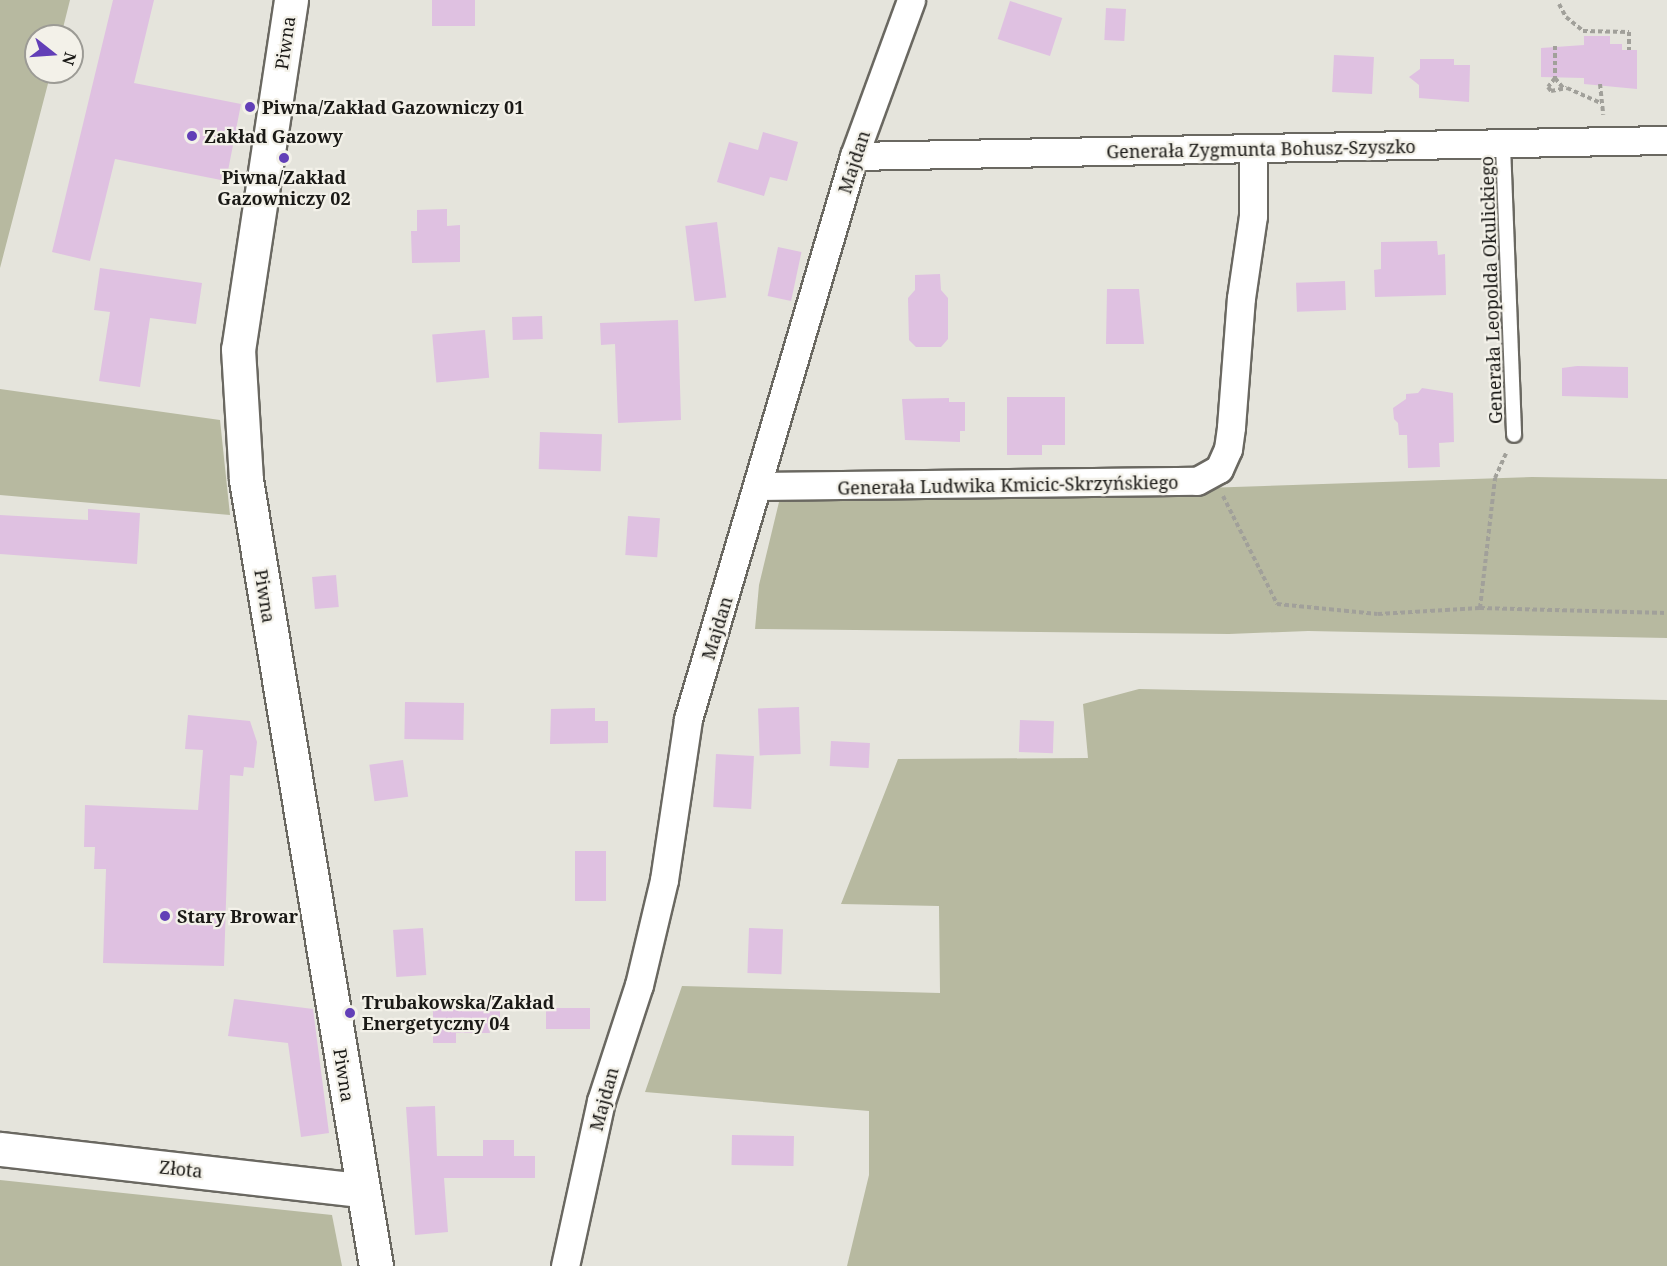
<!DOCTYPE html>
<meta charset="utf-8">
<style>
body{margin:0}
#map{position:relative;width:1667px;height:1266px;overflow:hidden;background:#e5e4dc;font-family:"Noto Serif",serif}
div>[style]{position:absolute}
.green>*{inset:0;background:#b7b9a0}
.building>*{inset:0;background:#dfc1e1;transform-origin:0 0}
.path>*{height:4px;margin-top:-2px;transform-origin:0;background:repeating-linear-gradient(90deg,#a1a09a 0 4.5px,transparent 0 7.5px)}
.roads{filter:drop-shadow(2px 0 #6a6861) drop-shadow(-2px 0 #6a6861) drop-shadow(0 2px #6a6861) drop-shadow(0 -2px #6a6861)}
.service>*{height:14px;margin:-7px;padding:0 7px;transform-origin:7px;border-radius:7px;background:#fff}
.minor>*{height:27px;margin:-13.5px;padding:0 13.5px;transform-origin:13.5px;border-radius:13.5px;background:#fff}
.tertiary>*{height:33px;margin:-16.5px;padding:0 16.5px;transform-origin:16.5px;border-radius:16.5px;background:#fff}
.dots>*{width:16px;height:16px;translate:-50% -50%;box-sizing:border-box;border:3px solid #f3f1e9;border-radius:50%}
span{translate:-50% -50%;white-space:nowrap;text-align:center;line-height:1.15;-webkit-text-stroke:4.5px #f3f1e9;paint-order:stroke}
.street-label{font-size:18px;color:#1a1916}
.poi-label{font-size:18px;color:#1a1916;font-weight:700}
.left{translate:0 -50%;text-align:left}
.north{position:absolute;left:24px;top:24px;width:60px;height:60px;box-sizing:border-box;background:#f3f1e9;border:2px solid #9c9b95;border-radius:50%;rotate:107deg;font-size:16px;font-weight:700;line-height:24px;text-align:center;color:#1a1916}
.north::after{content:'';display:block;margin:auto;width:21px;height:27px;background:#623fb7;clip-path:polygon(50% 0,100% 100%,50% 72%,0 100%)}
</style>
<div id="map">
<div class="green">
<div style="clip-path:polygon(0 0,70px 0,61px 36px,36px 36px,36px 72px,51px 72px,0 268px)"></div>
<div style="clip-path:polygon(0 389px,220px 420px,230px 515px,0 495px)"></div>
<div style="clip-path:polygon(1532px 477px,1667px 479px,1667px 638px,1308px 631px,1229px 634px,755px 629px,759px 585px,779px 502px)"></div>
<div style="clip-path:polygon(1139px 689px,1667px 700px,1667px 1266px,847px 1266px,869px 1175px,869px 1111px,645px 1092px,682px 986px,940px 993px,939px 906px,841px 904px,898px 759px,1088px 758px,1083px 704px)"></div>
<div style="clip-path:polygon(0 1180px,332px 1215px,342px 1266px,0 1266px)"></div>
</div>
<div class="building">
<div style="clip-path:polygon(113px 0,154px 0,134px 83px,241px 104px,226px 181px,115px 159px,90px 261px,52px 252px)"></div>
<div style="left:432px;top:0;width:43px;height:26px"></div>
<div style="left:1010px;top:1px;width:55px;height:40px;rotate:18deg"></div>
<div style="left:1106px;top:8px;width:20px;height:32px;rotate:3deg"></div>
<div style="clip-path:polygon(1584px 36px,1610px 36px,1610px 44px,1622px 44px,1622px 50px,1637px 50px,1637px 89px,1584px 84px,1584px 78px,1541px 77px,1541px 48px,1584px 45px)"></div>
<div style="left:1334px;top:55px;width:40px;height:37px;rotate:3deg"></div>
<div style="clip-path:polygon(1420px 59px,1454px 59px,1454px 65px,1470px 65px,1469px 102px,1419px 98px,1419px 85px,1409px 77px,1420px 69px)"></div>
<div style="clip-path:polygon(763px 132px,798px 142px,787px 181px,770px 177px,764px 196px,717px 182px,729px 142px,758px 150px)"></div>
<div style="clip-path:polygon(447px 209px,447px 226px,460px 225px,460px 262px,412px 263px,411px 231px,417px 231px,417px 210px)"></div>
<div style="left:717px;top:222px;width:76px;height:32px;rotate:83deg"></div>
<div style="clip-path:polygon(1437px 241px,1438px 255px,1445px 254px,1446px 295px,1375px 297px,1374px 270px,1381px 269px,1381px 242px)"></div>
<div style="left:778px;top:247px;width:24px;height:50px;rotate:12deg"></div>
<div style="clip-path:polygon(100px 268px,202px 283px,196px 324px,150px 318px,140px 387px,99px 381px,110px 312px,94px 310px)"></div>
<div style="clip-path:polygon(940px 274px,941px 290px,948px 298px,948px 339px,941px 347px,916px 347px,909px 340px,908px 298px,915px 290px,915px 275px)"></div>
<div style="left:1345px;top:281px;width:29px;height:49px;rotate:88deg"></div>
<div style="clip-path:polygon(1107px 289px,1139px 289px,1144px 344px,1106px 344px)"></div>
<div style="left:542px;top:316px;width:23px;height:30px;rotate:88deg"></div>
<div style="clip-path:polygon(678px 320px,681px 420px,618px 423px,615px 344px,601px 345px,600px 323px)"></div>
<div style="left:485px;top:330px;width:48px;height:53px;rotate:85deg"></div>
<div style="clip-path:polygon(1577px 366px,1628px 367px,1628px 398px,1562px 396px,1562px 368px)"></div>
<div style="clip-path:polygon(1422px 388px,1453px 393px,1454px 442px,1439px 443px,1440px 467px,1408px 468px,1407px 435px,1399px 435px,1398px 423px,1394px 419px,1393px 408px,1406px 399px,1406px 394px,1418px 393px)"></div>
<div style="clip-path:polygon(1007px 397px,1065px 397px,1065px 445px,1042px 445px,1042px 455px,1007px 455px)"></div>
<div style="clip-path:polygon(949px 398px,949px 402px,965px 402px,965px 431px,960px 431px,960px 442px,905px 440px,902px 399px)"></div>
<div style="left:540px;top:432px;width:62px;height:37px;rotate:2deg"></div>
<div style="clip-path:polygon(88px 509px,140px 513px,137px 564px,0 554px,0 515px,88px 520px)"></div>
<div style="left:628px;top:516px;width:32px;height:39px;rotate:4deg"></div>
<div style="left:336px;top:575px;width:32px;height:24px;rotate:85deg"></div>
<div style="left:405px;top:702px;width:59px;height:37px;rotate:1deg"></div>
<div style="left:799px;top:707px;width:47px;height:41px;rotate:88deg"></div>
<div style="clip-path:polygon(595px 708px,595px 721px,608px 721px,608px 743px,550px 744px,551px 709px)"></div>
<div style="clip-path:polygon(188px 715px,250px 721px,257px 742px,254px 768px,244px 767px,243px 776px,230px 775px,224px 966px,103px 963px,106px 869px,94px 869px,95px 847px,84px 847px,85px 805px,198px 810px,203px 750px,185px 749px)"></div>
<div style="left:1020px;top:720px;width:34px;height:32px;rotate:2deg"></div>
<div style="left:831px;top:741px;width:39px;height:25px;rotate:3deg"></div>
<div style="left:716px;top:754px;width:38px;height:53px;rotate:3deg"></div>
<div style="left:403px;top:760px;width:37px;height:34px;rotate:82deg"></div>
<div style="left:575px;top:851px;width:31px;height:50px"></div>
<div style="left:423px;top:928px;width:47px;height:30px;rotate:86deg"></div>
<div style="left:749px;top:928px;width:34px;height:45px;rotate:2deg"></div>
<div style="clip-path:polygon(234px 999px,313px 1009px,329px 1133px,301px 1137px,288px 1043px,228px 1036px)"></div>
<div style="clip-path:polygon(500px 999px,500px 1027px,489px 1028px,490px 1033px,456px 1033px,456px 1043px,433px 1043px,433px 1000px)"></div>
<div style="left:546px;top:1008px;width:44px;height:21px"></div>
<div style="clip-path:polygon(435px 1106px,437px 1156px,483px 1156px,483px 1140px,514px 1140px,514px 1156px,535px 1156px,535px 1178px,444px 1178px,448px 1232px,415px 1235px,406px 1107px)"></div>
<div style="left:732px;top:1135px;width:62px;height:30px;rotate:1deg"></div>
</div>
<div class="path">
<div style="left:1559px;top:4px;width:15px;rotate:62deg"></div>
<div style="left:1566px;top:17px;width:22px;rotate:39deg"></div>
<div style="left:1583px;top:31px;width:46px;rotate:1.2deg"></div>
<div style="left:1629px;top:32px;width:18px;rotate:90deg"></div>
<div style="left:1555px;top:46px;width:32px;rotate:90deg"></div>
<div style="left:1555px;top:78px;width:11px;rotate:128deg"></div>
<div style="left:1548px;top:87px;width:5px;rotate:53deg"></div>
<div style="left:1551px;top:91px;width:16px;rotate:-11deg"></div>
<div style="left:1567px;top:88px;width:36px;rotate:24deg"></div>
<div style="left:1555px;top:78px;width:14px;rotate:51deg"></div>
<div style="left:1600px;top:84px;width:31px;rotate:84deg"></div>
<div style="left:1223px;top:496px;width:121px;rotate:63.4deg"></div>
<div style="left:1277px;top:604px;width:101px;rotate:5.7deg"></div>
<div style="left:1378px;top:614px;width:102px;rotate:-3.4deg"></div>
<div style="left:1480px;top:608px;width:187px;rotate:1.5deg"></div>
<div style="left:1480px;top:608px;width:131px;rotate:-83.4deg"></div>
<div style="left:1495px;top:478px;width:27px;rotate:-66deg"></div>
</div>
<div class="roads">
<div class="service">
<div style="left:1503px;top:146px;width:289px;rotate:87.8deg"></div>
</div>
<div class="minor">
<div style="left:854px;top:156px;width:813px;rotate:-1.13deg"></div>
<div style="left:758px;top:486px;width:439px;rotate:-0.7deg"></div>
<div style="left:1197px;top:481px;width:25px;rotate:-29deg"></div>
<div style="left:1219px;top:469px;width:22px;rotate:-66deg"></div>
<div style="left:1228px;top:449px;width:22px;rotate:-82deg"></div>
<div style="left:1231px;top:427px;width:129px;rotate:-85.6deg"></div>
<div style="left:1241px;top:298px;width:83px;rotate:-81.7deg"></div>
<div style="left:1253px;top:216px;width:68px;rotate:-90deg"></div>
<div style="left:565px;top:1266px;width:169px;rotate:-77.7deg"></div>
<div style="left:601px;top:1101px;width:122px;rotate:-71.9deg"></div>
<div style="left:639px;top:985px;width:108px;rotate:-76.6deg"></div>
<div style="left:664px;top:880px;width:163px;rotate:-81.5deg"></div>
<div style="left:688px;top:719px;width:587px;rotate:-73.57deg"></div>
<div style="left:854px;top:156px;width:166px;rotate:-69.9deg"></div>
</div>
<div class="tertiary">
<div style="left:291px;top:0;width:353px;rotate:98.6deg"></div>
<div style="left:238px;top:349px;width:131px;rotate:86.5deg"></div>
<div style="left:246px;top:480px;width:797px;rotate:80.61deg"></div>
<div style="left:0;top:1149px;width:364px;rotate:6.5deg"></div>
</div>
</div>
<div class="dots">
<div style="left:250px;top:107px;background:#623fb7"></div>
<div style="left:192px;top:136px;background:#623fb7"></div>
<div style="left:284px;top:158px;background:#623fb7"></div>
<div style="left:165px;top:916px;background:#623fb7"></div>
<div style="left:350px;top:1013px;background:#623fb7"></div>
</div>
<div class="street-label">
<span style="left:285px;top:43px;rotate:-82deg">Piwna</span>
<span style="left:1261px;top:149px;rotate:-1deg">Generała Zygmunta Bohusz-Szyszko</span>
<span style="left:854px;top:162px;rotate:-72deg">Majdan</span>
<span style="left:1491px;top:290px;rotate:-92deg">Generała Leopolda Okulickiego</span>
<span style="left:1008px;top:485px;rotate:-1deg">Generała Ludwika Kmicic-Skrzyńskiego</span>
<span style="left:265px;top:596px;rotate:81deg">Piwna</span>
<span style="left:717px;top:628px;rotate:-73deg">Majdan</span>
<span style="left:344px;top:1075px;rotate:81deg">Piwna</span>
<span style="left:604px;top:1099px;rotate:-75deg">Majdan</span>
<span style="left:181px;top:1169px;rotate:6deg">Złota</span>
</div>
<div class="poi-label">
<span class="left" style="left:262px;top:107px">Piwna/Zakład Gazowniczy 01</span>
<span class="left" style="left:204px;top:136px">Zakład Gazowy</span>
<span style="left:284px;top:188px">Piwna/Zakład<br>Gazowniczy 02</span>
<span class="left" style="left:177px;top:916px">Stary Browar</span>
<span class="left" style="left:362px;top:1013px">Trubakowska/Zakład<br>Energetyczny 04</span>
</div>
<div class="north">N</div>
</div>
